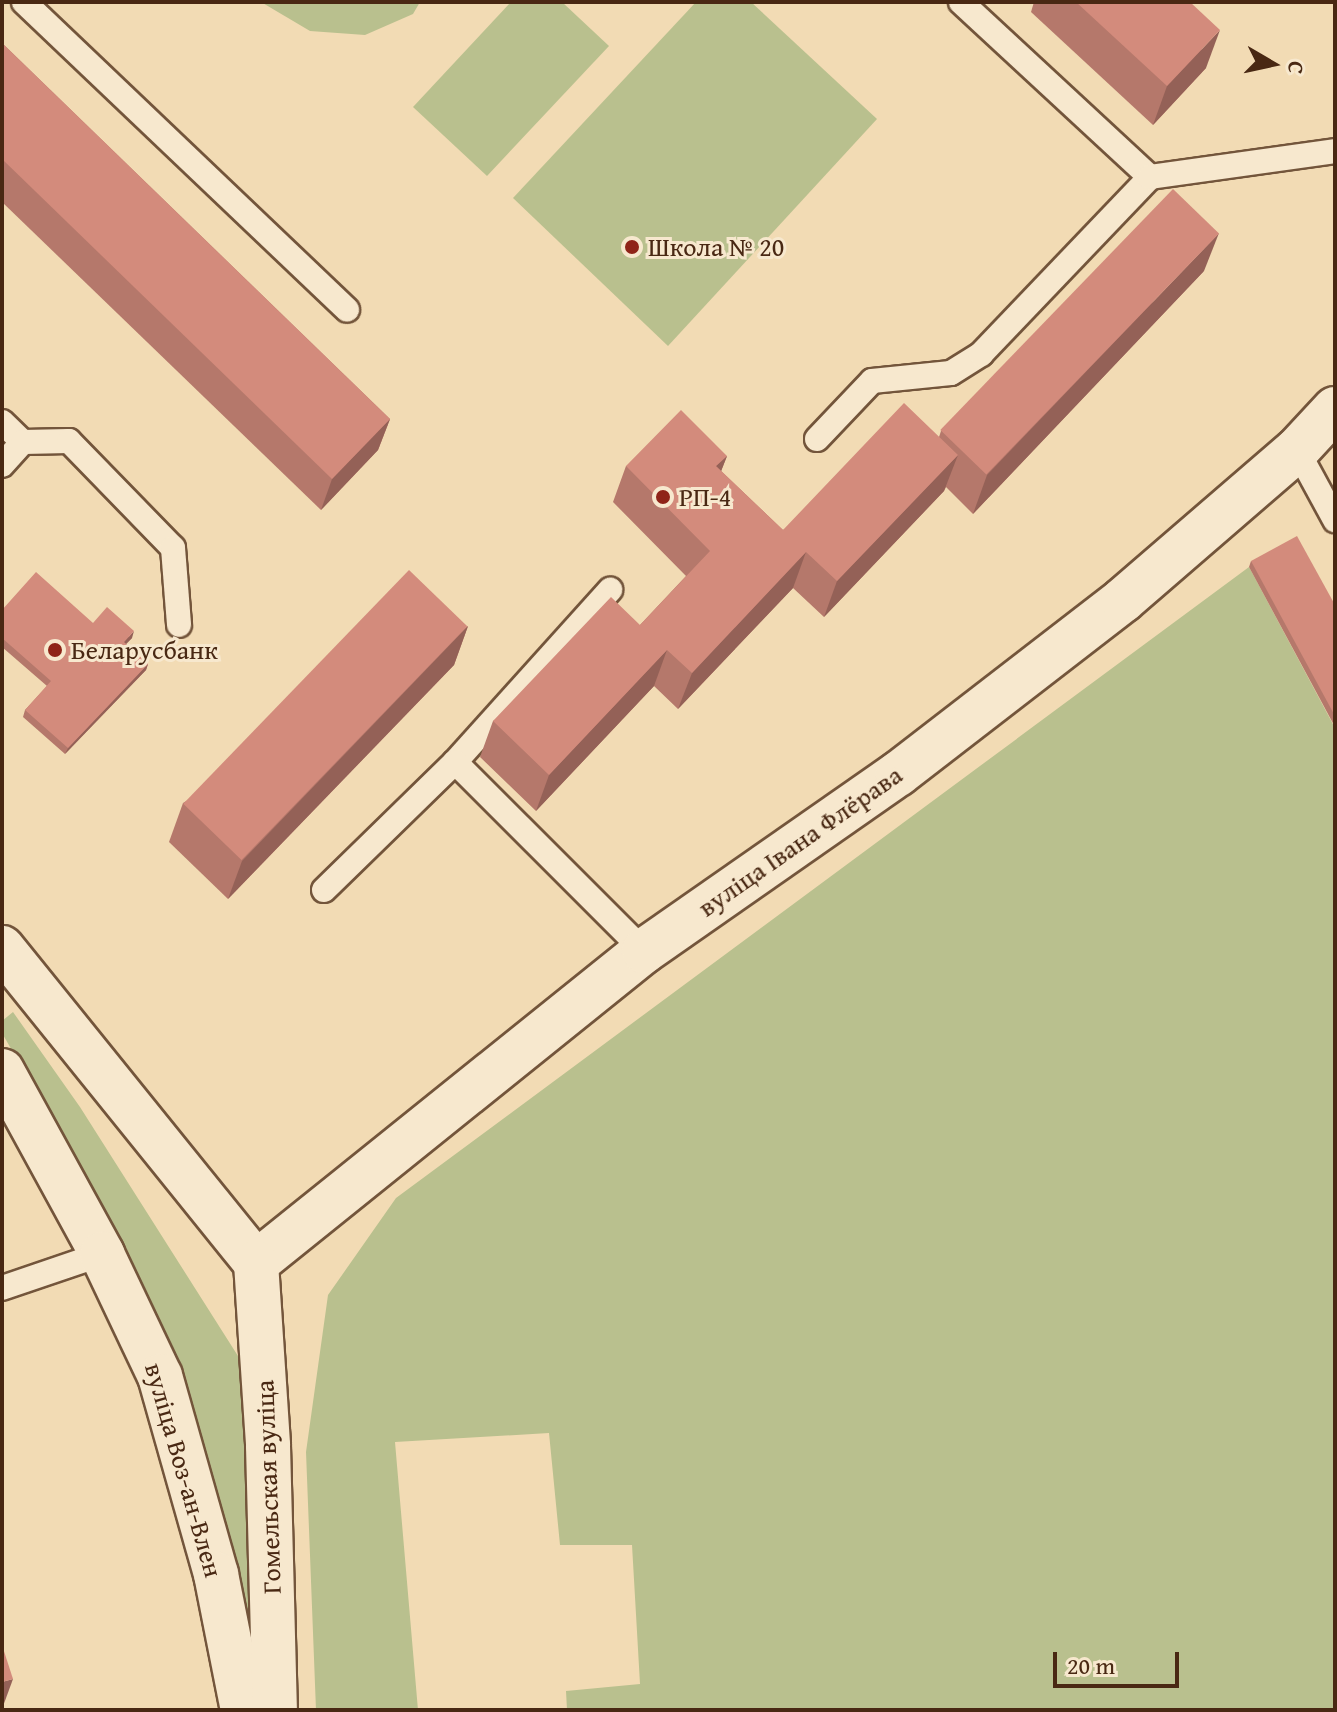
<!DOCTYPE html>
<meta charset="utf-8">
<style>
body{margin:0}
#map{position:relative;width:1337px;height:1712px;overflow:hidden;background:#f2dbb4;font-family:"Gentium Book Plus",serif}
div>[style]{position:absolute}
.green>*{inset:0;background:#b9c08e}
.roads{filter:drop-shadow(2px 0 #73553b) drop-shadow(-2px 0 #73553b) drop-shadow(0 2px #73553b) drop-shadow(0 -2px #73553b)}
.lane>*{height:24px;margin:-12px;padding:0 12px;transform-origin:12px;border-radius:12px;background:#f7e8ce}
.secondary>*{height:44px;margin:-22px;padding:0 22px;transform-origin:22px;border-radius:22px;background:#f7e8ce}
.wall>*{inset:0;background:#b5786b}
.shaded-wall>*{inset:0;background:#946157}
.building>*{inset:0;background:#d38b7c;transform-origin:0 0}
.dots>*{width:22px;height:22px;translate:-50% -50%;box-sizing:border-box;border:4px solid #f7e8ce;border-radius:50%}
span{translate:-50% -50%;white-space:nowrap;text-align:center;line-height:1.15;-webkit-text-stroke:6px #f7e8ce;paint-order:stroke}
.poi-label{font-size:26px;color:#492813}
.left{translate:0 -50%;text-align:left}
.street-label{font-size:26px;color:#492813}
.frame{position:absolute;inset:0;border:4px solid #492813;pointer-events:none}
.north{position:absolute;left:1233px;top:24px;width:80px;height:80px;-webkit-text-stroke:6px #f7e8ce;paint-order:stroke;rotate:99deg;font-size:22px;font-weight:700;line-height:32px;text-align:center;color:#492813}
.north::after{content:'';display:block;margin:auto;width:28px;height:36px;background:#492813;clip-path:polygon(50% 0,100% 100%,50% 72%,0 100%)}
.scale{position:absolute;left:1053px;top:1652px;width:126px;height:36px;box-sizing:border-box;border:4px solid #492813;border-top:0;padding-left:10px;font-size:24px;line-height:28px;white-space:nowrap;color:#492813;-webkit-text-stroke:6px #f7e8ce;paint-order:stroke}
</style>
<div id="map">
<div class="green">
<div style="clip-path:polygon(261px 2px,420px 2px,413px 14px,365px 35px,310px 31px)"></div>
<div style="clip-path:polygon(511px 2px,562px 2px,609px 46px,487px 176px,413px 107px)"></div>
<div style="clip-path:polygon(696px 2px,751px 2px,877px 119px,668px 346px,513px 198px)"></div>
<div style="clip-path:polygon(1249px 567px,1335px 728px,1335px 1710px,567px 1710px,566px 1691px,640px 1684px,632px 1545px,560px 1545px,549px 1433px,395px 1442px,418px 1710px,316px 1710px,306px 1452px,328px 1295px,396px 1198px)"></div>
<div style="clip-path:polygon(13px 1012px,80px 1107px,238px 1356px,249px 1453px,249px 1642px,177px 1358px,121px 1241px,2px 1033px,2px 1021px)"></div>
</div>
<div class="roads">
<div class="lane">
<div style="left:24px;top:2px;width:446px;rotate:43.6deg"></div>
<div style="left:961px;top:2px;width:258px;rotate:42.8deg"></div>
<div style="left:2px;top:422px;width:29px;rotate:44deg"></div>
<div style="left:817px;top:439px;width:80px;rotate:-46.5deg"></div>
<div style="left:872px;top:381px;width:79px;rotate:-5.8deg"></div>
<div style="left:951px;top:373px;width:36px;rotate:-32deg"></div>
<div style="left:981px;top:354px;width:245px;rotate:-46.3deg"></div>
<div style="left:1150px;top:177px;width:187px;rotate:-8deg"></div>
<div style="left:1297px;top:450px;width:80px;rotate:61.5deg"></div>
<div style="left:2px;top:465px;width:31px;rotate:-48deg"></div>
<div style="left:23px;top:442px;width:46px;rotate:-1.2deg"></div>
<div style="left:69px;top:441px;width:149px;rotate:45.8deg"></div>
<div style="left:173px;top:548px;width:77px;rotate:85.5deg"></div>
<div style="left:455px;top:762px;width:232px;rotate:-48deg"></div>
<div style="left:324px;top:890px;width:183px;rotate:-44.3deg"></div>
<div style="left:455px;top:762px;width:267px;rotate:45deg"></div>
<div style="left:2px;top:1288px;width:106px;rotate:-18.8deg"></div>
</div>
<div class="secondary">
<div style="left:2px;top:948px;width:405px;rotate:51.1deg"></div>
<div style="left:2px;top:1071px;width:209px;rotate:61.3deg"></div>
<div style="left:102px;top:1254px;width:135px;rotate:64.6deg"></div>
<div style="left:160px;top:1376px;width:206px;rotate:74.2deg"></div>
<div style="left:216px;top:1574px;width:139px;rotate:78.8deg"></div>
<div style="left:256px;top:1263px;width:498px;rotate:-38.8deg"></div>
<div style="left:644px;top:951px;width:310px;rotate:-34.9deg"></div>
<div style="left:898px;top:774px;width:284px;rotate:-37.7deg"></div>
<div style="left:1123px;top:600px;width:230px;rotate:-40.8deg"></div>
<div style="left:1297px;top:450px;width:56px;rotate:-47.2deg"></div>
<div style="left:256px;top:1263px;width:183px;rotate:86.2deg"></div>
<div style="left:268px;top:1446px;width:264px;rotate:88.5deg"></div>
</div>
</div>
<div class="wall">
<div style="clip-path:polygon(1034px 2px,1190px 2px,1206px 68px,1153px 125px,1031px 12px)"></div>
<div style="clip-path:polygon(2px 43px,390px 419px,378px 450px,321px 510px,2px 202px)"></div>
<div style="clip-path:polygon(1204px 271px,973px 514px,946px 487px,944px 491px,824px 617px,793px 588px,678px 709px,654px 686px,536px 811px,480px 757px,493px 721px,640px 625px,686px 576px,613px 502px,626px 466px,727px 456px,721px 471px,783px 530px,939px 437px,941px 431px)"></div>
<div style="clip-path:polygon(1251px 561px,1335px 605px,1335px 727px,1249px 567px)"></div>
<div style="clip-path:polygon(2px 610px,93px 623px,132px 638px,126px 644px,148px 664px,146px 670px,65px 754px,23px 717px,25px 710px,47px 686px,2px 647px)"></div>
<div style="clip-path:polygon(468px 626px,454px 665px,228px 899px,169px 842px,183px 803px)"></div>
</div>
<div class="shaded-wall">
<div style="clip-path:polygon(1220px 30px,1206px 68px,1153px 125px,1167px 86px)"></div>
<div style="clip-path:polygon(1219px 233px,1204px 271px,973px 514px,987px 475px)"></div>
<div style="clip-path:polygon(390px 419px,378px 450px,321px 510px,332px 479px)"></div>
<div style="clip-path:polygon(958px 455px,944px 491px,824px 617px,837px 581px)"></div>
<div style="clip-path:polygon(727px 456px,713px 492px,716px 466px)"></div>
<div style="clip-path:polygon(806px 552px,793px 588px,678px 709px,692px 673px)"></div>
<div style="clip-path:polygon(468px 626px,454px 665px,228px 899px,242px 861px)"></div>
<div style="clip-path:polygon(134px 631px,132px 638px,121px 649px,124px 642px)"></div>
<div style="clip-path:polygon(667px 650px,654px 686px,536px 811px,549px 775px)"></div>
<div style="clip-path:polygon(148px 664px,146px 670px,65px 754px,68px 748px)"></div>
<div style="clip-path:polygon(13px 1679px,2px 1709px,2px 1682px)"></div>
</div>
<div class="building">
<div style="clip-path:polygon(1076px 2px,1190px 2px,1220px 30px,1167px 86px)"></div>
<div style="clip-path:polygon(2px 43px,390px 419px,332px 479px,2px 159px)"></div>
<div style="left:1173px;top:189px;width:64px;height:335px;rotate:44deg"></div>
<div style="clip-path:polygon(904px 403px,958px 455px,837px 581px,806px 552px,692px 673px,667px 650px,549px 775px,493px 721px,611px 597px,640px 625px,710px 551px,626px 466px,681px 410px,727px 456px,716px 466px,783px 530px)"></div>
<div style="clip-path:polygon(1297px 536px,1335px 605px,1335px 716px,1251px 561px)"></div>
<div style="left:409px;top:570px;width:81px;height:325px;rotate:44deg"></div>
<div style="clip-path:polygon(36px 572px,93px 623px,107px 607px,134px 631px,124px 642px,148px 664px,68px 748px,25px 710px,51px 681px,2px 638px,2px 610px)"></div>
<div style="clip-path:polygon(2px 1645px,13px 1679px,2px 1682px)"></div>
</div>
<div class="dots">
<div style="left:632px;top:247px;background:#8f2418"></div>
<div style="left:663px;top:497px;background:#8f2418"></div>
<div style="left:55px;top:650px;background:#8f2418"></div>
</div>
<div class="poi-label">
<span class="left" style="left:648px;top:247px">Школа № 20</span>
<span class="left" style="left:679px;top:497px">РП-4</span>
<span class="left" style="left:71px;top:650px">Беларусбанк</span>
</div>
<div class="street-label">
<span style="left:800px;top:841px;rotate:-35deg">вуліца Івана Флёрава</span>
<span style="left:184px;top:1470px;rotate:74deg">вуліца Воз-ан-Влен</span>
<span style="left:268px;top:1487px;rotate:-92deg">Гомельская вуліца</span>
</div>
<div class="frame"></div>
<div class="north">С</div>
<div class="scale">20 m</div>
</div>
